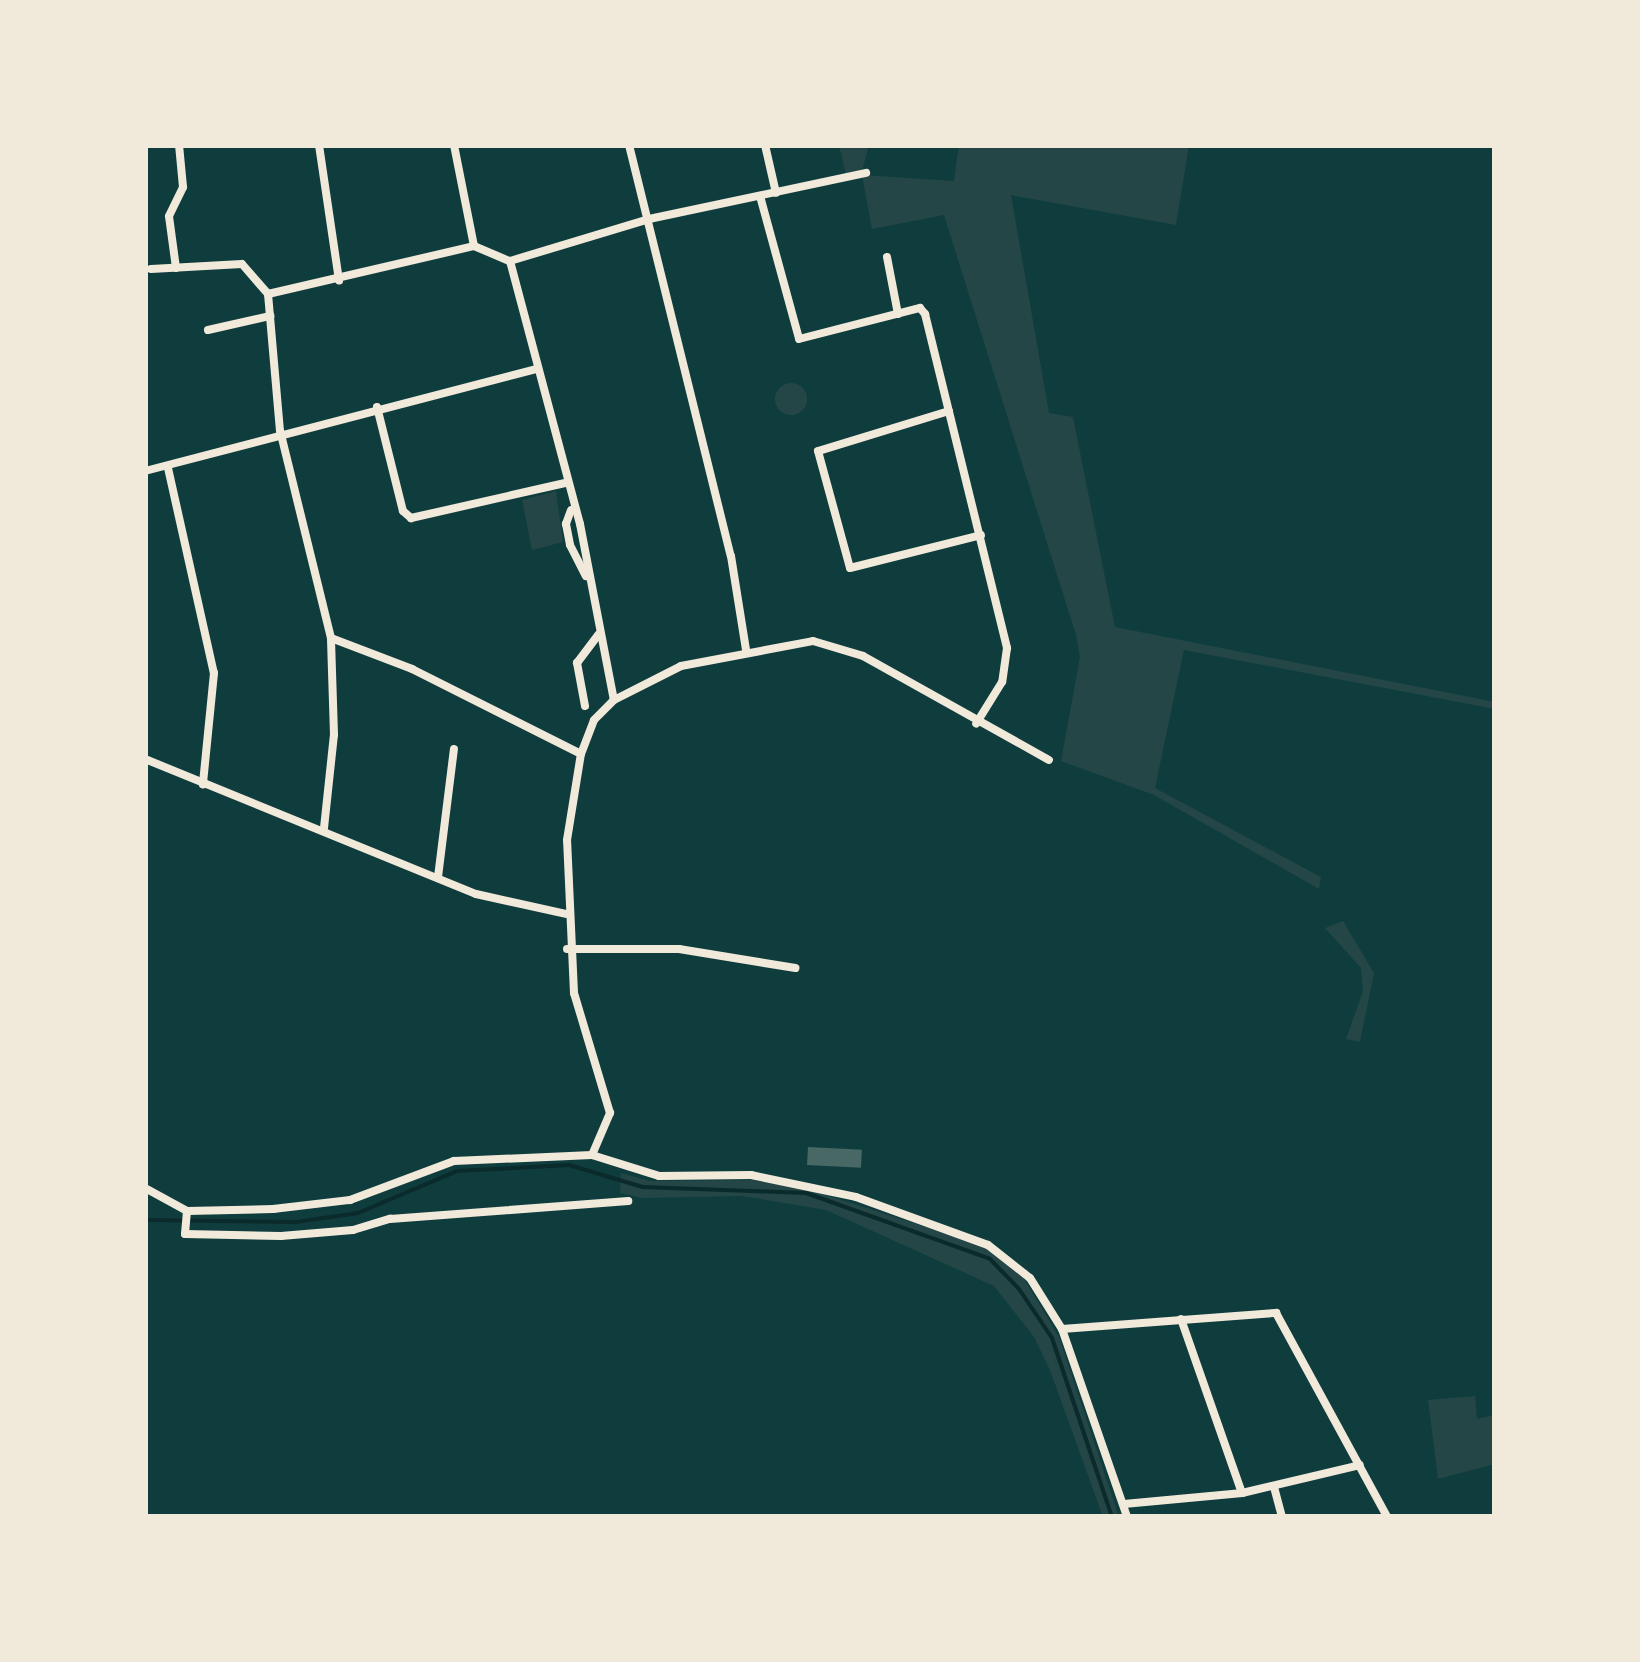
<!DOCTYPE html>
<style>
body{margin:0}
#map{position:relative;width:1640px;height:1662px;overflow:hidden;background:#0f3d3e;font-family:Barlow,sans-serif}
div>[style]{position:absolute}
.green>*{inset:0;background:#244646}
.round{border-radius:50%}
.stream>*{height:4px;margin:-2px;padding:0 2px;transform-origin:2px;border-radius:2px;background:#0a2a2b}
.building>*{inset:0;background:#486865;transform-origin:0 0}
.minor>*{height:8px;margin:-4px;padding:0 4px;transform-origin:4px;border-radius:4px;background:#f1e9da}
span{translate:-50% -50%;white-space:nowrap;text-align:center;line-height:1.15;-webkit-text-stroke:10px #f1e9da;paint-order:stroke}
.frame{position:absolute;inset:0;border:148px solid #f1e9da;pointer-events:none}
</style>
<div id="map">
<div class="green">
<div style="clip-path:polygon(839px 145px,869px 145px,862px 171px,846px 175px)"></div>
<div style="clip-path:polygon(959px 145px,1189px 145px,1176px 225px,1011px 195px,1049px 413px,1073px 417px,1115px 627px,1495px 702px,1495px 709px,1184px 650px,1155px 788px,1321px 877px,1319px 889px,1154px 795px,1061px 761px,1080px 657px,1076px 635px,944px 215px,872px 229px,862px 175px,954px 181px)"></div>
<div class="round" style="left:775px;top:383px;width:32px;height:32px"></div>
<div style="clip-path:polygon(556px 491px,563px 542px,532px 550px,522px 500px)"></div>
<div style="clip-path:polygon(1343px 921px,1374px 973px,1360px 1042px,1346px 1039px,1363px 991px,1361px 968px,1325px 928px)"></div>
<div style="clip-path:polygon(621px 1173px,650px 1181px,754px 1180px,801px 1187px,976px 1243px,1003px 1258px,1023px 1277px,1059px 1337px,1119px 1517px,1103px 1517px,1050px 1370px,1034px 1337px,994px 1286px,826px 1210px,743px 1196px,642px 1198px,620px 1193px)"></div>
<div style="clip-path:polygon(1475px 1396px,1477px 1419px,1495px 1415px,1495px 1464px,1438px 1479px,1428px 1400px)"></div>
</div>
<div class="stream">
<div style="left:145px;top:1220px;width:151px;rotate:0.8deg"></div>
<div style="left:296px;top:1222px;width:63px;rotate:-8.3deg"></div>
<div style="left:358px;top:1213px;width:108px;rotate:-23deg"></div>
<div style="left:457px;top:1171px;width:112px;rotate:-3.1deg"></div>
<div style="left:569px;top:1165px;width:77px;rotate:16.6deg"></div>
<div style="left:643px;top:1187px;width:163px;rotate:2.1deg"></div>
<div style="left:806px;top:1193px;width:195px;rotate:19.7deg"></div>
<div style="left:990px;top:1259px;width:42px;rotate:46deg"></div>
<div style="left:1019px;top:1289px;width:59px;rotate:56deg"></div>
<div style="left:1052px;top:1338px;width:189px;rotate:71.5deg"></div>
</div>
<div class="building">
<div style="left:808px;top:1147px;width:54px;height:18px;rotate:3deg"></div>
</div>
<div class="minor">
<div style="left:319px;top:145px;width:137px;rotate:81.6deg"></div>
<div style="left:454px;top:145px;width:103px;rotate:78.8deg"></div>
<div style="left:629px;top:145px;width:423px;rotate:76.1deg"></div>
<div style="left:731px;top:556px;width:95px;rotate:80.9deg"></div>
<div style="left:765px;top:145px;width:49px;rotate:77.1deg"></div>
<div style="left:760px;top:196px;width:148px;rotate:74.7deg"></div>
<div style="left:799px;top:339px;width:125px;rotate:-14.4deg"></div>
<div style="left:920px;top:308px;width:8px;rotate:50deg"></div>
<div style="left:925px;top:314px;width:344px;rotate:76.2deg"></div>
<div style="left:1007px;top:648px;width:34px;rotate:98deg"></div>
<div style="left:1002px;top:682px;width:49px;rotate:121.8deg"></div>
<div style="left:474px;top:246px;width:39px;rotate:23deg"></div>
<div style="left:887px;top:257px;width:58px;rotate:79.1deg"></div>
<div style="left:510px;top:261px;width:272px;rotate:75.1deg"></div>
<div style="left:580px;top:524px;width:179px;rotate:79.1deg"></div>
<div style="left:510px;top:261px;width:145px;rotate:-16.8deg"></div>
<div style="left:649px;top:219px;width:222px;rotate:-12deg"></div>
<div style="left:176px;top:268px;width:52px;rotate:-97.7deg"></div>
<div style="left:169px;top:216px;width:32px;rotate:-64deg"></div>
<div style="left:183px;top:187px;width:42px;rotate:-95.4deg"></div>
<div style="left:151px;top:269px;width:91px;rotate:-3.1deg"></div>
<div style="left:242px;top:264px;width:40px;rotate:49deg"></div>
<div style="left:208px;top:330px;width:64px;rotate:-12.7deg"></div>
<div style="left:377px;top:407px;width:107px;rotate:76deg"></div>
<div style="left:403px;top:511px;width:11px;rotate:41deg"></div>
<div style="left:411px;top:518px;width:158px;rotate:-12.8deg"></div>
<div style="left:949px;top:411px;width:137px;rotate:163deg"></div>
<div style="left:818px;top:451px;width:121px;rotate:74.7deg"></div>
<div style="left:850px;top:568px;width:135px;rotate:-14.1deg"></div>
<div style="left:168px;top:468px;width:210px;rotate:77.4deg"></div>
<div style="left:214px;top:673px;width:112px;rotate:95.7deg"></div>
<div style="left:145px;top:471px;width:405px;rotate:-14.6deg"></div>
<div style="left:571px;top:510px;width:15px;rotate:110deg"></div>
<div style="left:566px;top:524px;width:21px;rotate:79deg"></div>
<div style="left:570px;top:545px;width:35px;rotate:63deg"></div>
<div style="left:331px;top:638px;width:87px;rotate:20.9deg"></div>
<div style="left:412px;top:669px;width:189px;rotate:26.7deg"></div>
<div style="left:585px;top:706px;width:44px;rotate:-100.5deg"></div>
<div style="left:577px;top:663px;width:36px;rotate:-53deg"></div>
<div style="left:145px;top:759px;width:357px;rotate:22.2deg"></div>
<div style="left:476px;top:894px;width:92px;rotate:12.5deg"></div>
<div style="left:324px;top:828px;width:94px;rotate:-83.9deg"></div>
<div style="left:334px;top:735px;width:97px;rotate:-91.8deg"></div>
<div style="left:331px;top:638px;width:213px;rotate:-103.8deg"></div>
<div style="left:280px;top:431px;width:138px;rotate:-95deg"></div>
<div style="left:268px;top:294px;width:212px;rotate:-13.1deg"></div>
<div style="left:438px;top:877px;width:129px;rotate:-82.9deg"></div>
<div style="left:567px;top:949px;width:112px"></div>
<div style="left:679px;top:949px;width:118px;rotate:9.3deg"></div>
<div style="left:592px;top:1155px;width:46px;rotate:-66.8deg"></div>
<div style="left:610px;top:1113px;width:125px;rotate:-106.7deg"></div>
<div style="left:574px;top:993px;width:153px;rotate:-92.6deg"></div>
<div style="left:567px;top:840px;width:87px;rotate:-80.8deg"></div>
<div style="left:581px;top:754px;width:36px;rotate:-69deg"></div>
<div style="left:594px;top:720px;width:28px;rotate:-45deg"></div>
<div style="left:614px;top:700px;width:75px;rotate:-26.9deg"></div>
<div style="left:681px;top:666px;width:134px;rotate:-10.7deg"></div>
<div style="left:813px;top:641px;width:52px;rotate:16.7deg"></div>
<div style="left:863px;top:656px;width:213px;rotate:29.2deg"></div>
<div style="left:145px;top:1188px;width:48px;rotate:28.7deg"></div>
<div style="left:187px;top:1211px;width:86px;rotate:-1.3deg"></div>
<div style="left:273px;top:1209px;width:78px;rotate:-6.7deg"></div>
<div style="left:350px;top:1200px;width:111px;rotate:-20.6deg"></div>
<div style="left:454px;top:1161px;width:138px;rotate:-2.5deg"></div>
<div style="left:592px;top:1155px;width:70px;rotate:17.4deg"></div>
<div style="left:659px;top:1176px;width:92px;rotate:-0.6deg"></div>
<div style="left:751px;top:1175px;width:107px;rotate:11.8deg"></div>
<div style="left:856px;top:1197px;width:140px;rotate:20deg"></div>
<div style="left:988px;top:1245px;width:53px;rotate:38.2deg"></div>
<div style="left:1030px;top:1278px;width:60px;rotate:57.9deg"></div>
<div style="left:1062px;top:1329px;width:199px;rotate:70.9deg"></div>
<div style="left:187px;top:1211px;width:23px;rotate:95deg"></div>
<div style="left:185px;top:1234px;width:96px;rotate:1.2deg"></div>
<div style="left:281px;top:1236px;width:72px;rotate:-4.8deg"></div>
<div style="left:353px;top:1230px;width:39px;rotate:-17deg"></div>
<div style="left:390px;top:1219px;width:239px;rotate:-4.3deg"></div>
<div style="left:1181px;top:1319px;width:184px;rotate:70.7deg"></div>
<div style="left:1062px;top:1329px;width:215px;rotate:-4.3deg"></div>
<div style="left:1276px;top:1313px;width:232px;rotate:61.4deg"></div>
<div style="left:1274px;top:1487px;width:31px;rotate:75deg"></div>
<div style="left:1124px;top:1504px;width:119px;rotate:-5.3deg"></div>
<div style="left:1242px;top:1493px;width:121px;rotate:-13.3deg"></div>
</div>
<div class="frame"></div>
</div>
